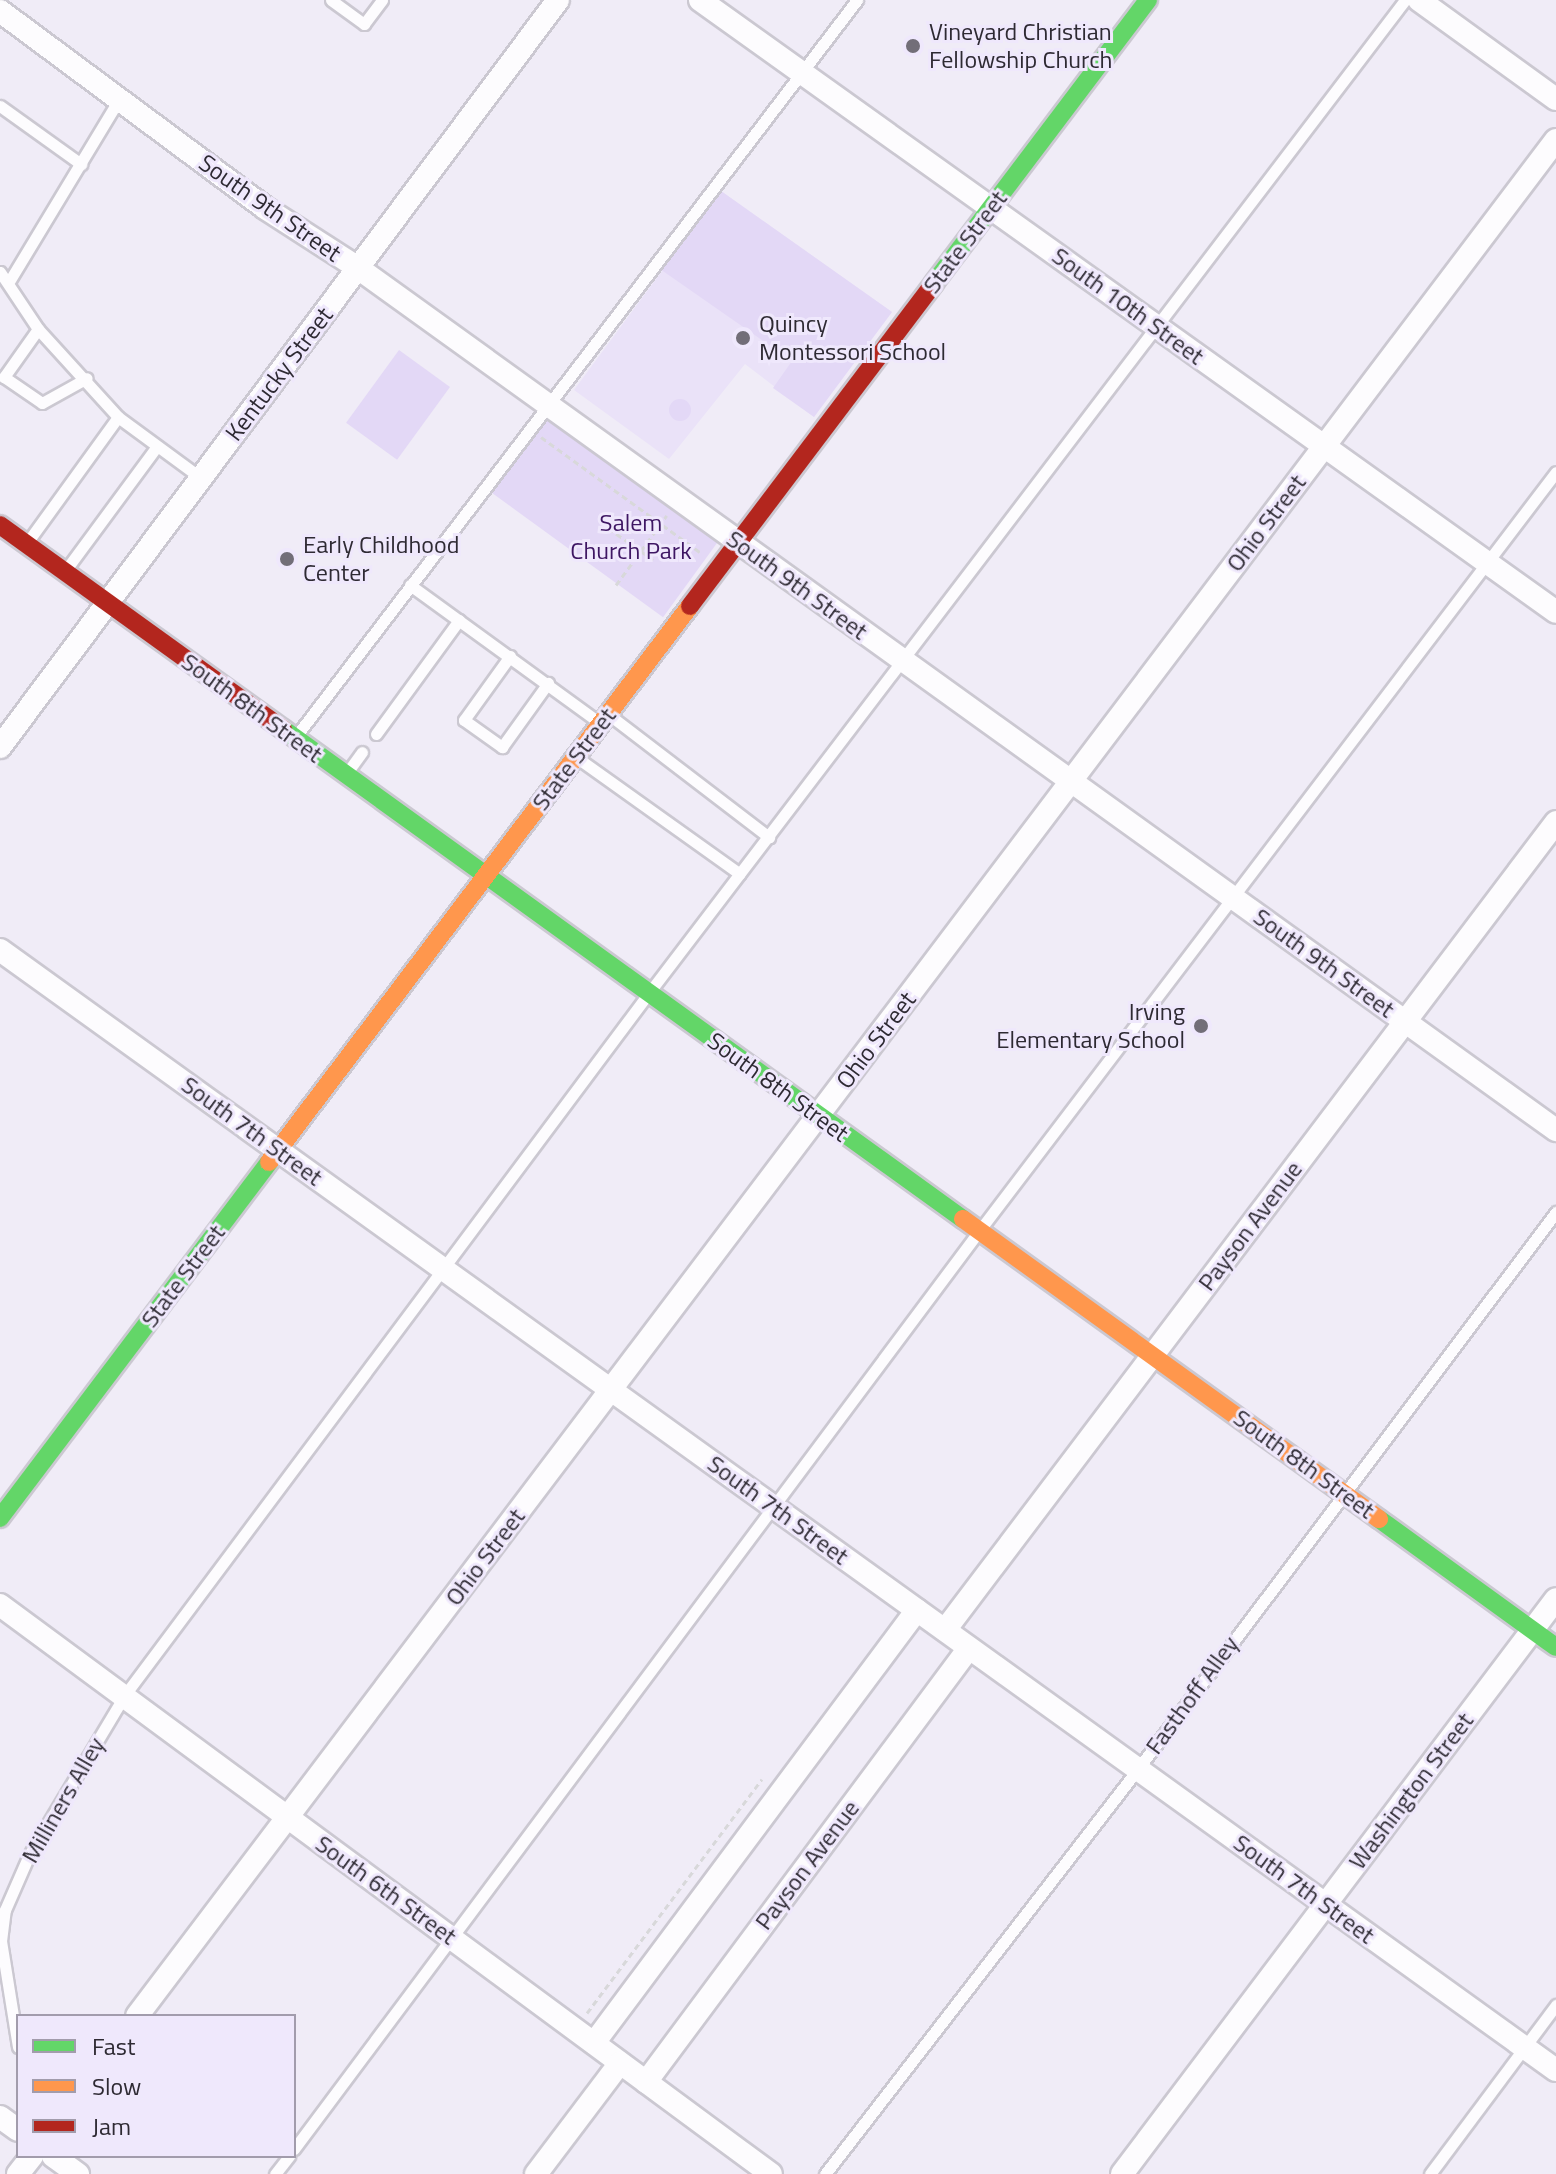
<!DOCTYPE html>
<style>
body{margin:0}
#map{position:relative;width:1556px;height:2174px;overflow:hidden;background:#f0ecf7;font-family:"Titillium Web",sans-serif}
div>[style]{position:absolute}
.built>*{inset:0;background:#eae2f8}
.green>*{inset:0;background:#e3d8f6;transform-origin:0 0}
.round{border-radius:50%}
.path>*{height:3px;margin-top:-1.5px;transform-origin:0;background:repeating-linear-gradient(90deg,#d8d8da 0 6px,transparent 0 10px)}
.roads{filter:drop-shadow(2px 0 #cbc8d1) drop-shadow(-2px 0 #cbc8d1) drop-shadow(0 2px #cbc8d1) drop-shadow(0 -2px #cbc8d1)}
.lane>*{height:11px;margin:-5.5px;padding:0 5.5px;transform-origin:5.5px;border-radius:5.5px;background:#fdfcfe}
.street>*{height:22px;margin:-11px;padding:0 11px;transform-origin:11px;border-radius:11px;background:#fdfcfe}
.fast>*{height:18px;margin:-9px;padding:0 9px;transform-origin:9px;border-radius:9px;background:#63d668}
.slow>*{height:18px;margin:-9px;padding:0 9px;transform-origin:9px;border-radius:9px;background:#ff974d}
.jam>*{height:18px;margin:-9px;padding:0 9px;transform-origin:9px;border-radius:9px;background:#b3261e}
.dots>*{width:22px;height:22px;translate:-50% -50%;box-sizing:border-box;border:4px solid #efe8fc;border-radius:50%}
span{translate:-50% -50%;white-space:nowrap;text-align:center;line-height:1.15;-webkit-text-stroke:6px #efe8fc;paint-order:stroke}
.poi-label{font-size:24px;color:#2e2a33}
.left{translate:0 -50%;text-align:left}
.right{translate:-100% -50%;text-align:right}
.street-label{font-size:24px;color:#2e2a33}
.park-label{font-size:24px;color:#3e1663}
.legend{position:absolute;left:16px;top:2014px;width:280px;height:144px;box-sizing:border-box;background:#efe8fc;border:2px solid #a29cac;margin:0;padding:10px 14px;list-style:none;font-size:24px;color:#2e2a33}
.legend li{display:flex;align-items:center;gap:16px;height:40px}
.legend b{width:40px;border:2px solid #a29cac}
</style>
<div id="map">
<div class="built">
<div style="clip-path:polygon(721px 191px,892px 312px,814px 417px,745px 364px,669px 459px,574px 390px)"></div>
</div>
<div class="green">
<div style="clip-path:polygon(721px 191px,892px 312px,814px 417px,773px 388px,792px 361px,660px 269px)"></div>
<div style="left:399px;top:350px;width:63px;height:90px;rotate:36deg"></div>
<div class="round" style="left:669px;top:399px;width:22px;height:22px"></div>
<div style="left:546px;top:416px;width:213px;height:94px;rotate:36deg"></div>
</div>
<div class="path">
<div style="left:541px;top:437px;width:196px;rotate:35.9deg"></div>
<div style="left:608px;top:528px;width:40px;rotate:34.9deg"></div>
<div style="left:641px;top:551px;width:44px;rotate:-54.2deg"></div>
<div style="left:616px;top:585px;width:42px;rotate:-53.7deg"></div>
<div style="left:641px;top:551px;width:15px;rotate:37deg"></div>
<div style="left:587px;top:2013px;width:292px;rotate:-53.2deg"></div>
</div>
<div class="roads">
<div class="lane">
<div style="left:331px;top:0;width:41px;rotate:36deg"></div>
<div style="left:364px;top:24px;width:30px;rotate:-53deg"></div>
<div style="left:0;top:106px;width:100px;rotate:35.6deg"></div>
<div style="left:0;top:272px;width:69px;rotate:56.3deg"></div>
<div style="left:38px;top:329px;width:119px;rotate:47.7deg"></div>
<div style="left:118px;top:417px;width:157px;rotate:125.9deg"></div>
<div style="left:10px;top:280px;width:211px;rotate:-58.9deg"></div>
<div style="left:38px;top:329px;width:59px;rotate:125.3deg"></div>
<div style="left:4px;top:377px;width:46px;rotate:34.4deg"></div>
<div style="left:42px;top:403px;width:51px;rotate:-29.1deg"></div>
<div style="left:118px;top:417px;width:103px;rotate:36.3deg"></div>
<div style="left:65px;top:571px;width:155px;rotate:-53.6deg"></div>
<div style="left:410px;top:585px;width:235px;rotate:36deg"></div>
<div style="left:510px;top:656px;width:79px;rotate:125.7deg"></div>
<div style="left:464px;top:720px;width:47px;rotate:35.4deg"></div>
<div style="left:502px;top:747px;width:79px;rotate:-54.3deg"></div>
<div style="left:608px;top:714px;width:203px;rotate:37.4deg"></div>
<div style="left:376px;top:734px;width:141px;rotate:-53.9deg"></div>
<div style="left:297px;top:735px;width:924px;rotate:-52.7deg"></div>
<div style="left:576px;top:757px;width:201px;rotate:35.5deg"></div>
<div style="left:346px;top:774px;width:27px;rotate:-54deg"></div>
<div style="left:18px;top:2047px;width:107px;rotate:-99.1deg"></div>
<div style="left:1px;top:1941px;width:31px;rotate:-83deg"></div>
<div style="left:5px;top:1910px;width:60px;rotate:-66.4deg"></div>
<div style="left:29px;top:1855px;width:185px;rotate:-59.1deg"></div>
<div style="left:124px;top:1696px;width:876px;rotate:-53.26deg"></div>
<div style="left:648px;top:994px;width:1249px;rotate:-52.71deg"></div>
<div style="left:294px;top:2149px;width:1145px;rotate:-53.27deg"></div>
<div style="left:979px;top:1231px;width:953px;rotate:-52.76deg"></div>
<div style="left:275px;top:2174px;width:23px;rotate:-52deg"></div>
<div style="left:825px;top:2174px;width:510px;rotate:-52.32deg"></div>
<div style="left:1137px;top:1770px;width:698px;rotate:-53.1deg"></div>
<div style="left:1430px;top:2174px;width:211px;rotate:-53.3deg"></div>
</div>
<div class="street">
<div style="left:700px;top:0;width:1052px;rotate:35.56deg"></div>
<div style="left:1419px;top:0;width:169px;rotate:35.9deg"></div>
<div style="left:0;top:11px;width:330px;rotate:36.6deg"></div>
<div style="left:265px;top:208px;width:111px;rotate:32.8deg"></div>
<div style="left:358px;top:268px;width:1476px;rotate:35.74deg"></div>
<div style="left:0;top:747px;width:932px;rotate:-53.24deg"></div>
<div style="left:0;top:950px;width:1917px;rotate:35.75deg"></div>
<div style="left:0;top:1605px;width:958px;rotate:36.43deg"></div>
<div style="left:945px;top:1630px;width:1013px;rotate:-52.9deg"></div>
<div style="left:137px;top:2016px;width:2352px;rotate:-52.9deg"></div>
<div style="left:594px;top:2043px;width:540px;rotate:-53.28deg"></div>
<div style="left:646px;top:2082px;width:541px;rotate:-53.34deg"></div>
<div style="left:0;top:2117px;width:22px;rotate:36deg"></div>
<div style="left:53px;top:2156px;width:31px;rotate:36deg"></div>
<div style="left:18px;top:2174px;width:23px;rotate:-52deg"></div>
<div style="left:536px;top:2174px;width:139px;rotate:-52.9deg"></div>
<div style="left:1122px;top:2174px;width:720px;rotate:-52.96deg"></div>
</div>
<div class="fast">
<div style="left:934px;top:283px;width:355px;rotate:-52.9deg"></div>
<div style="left:283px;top:729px;width:838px;rotate:35.78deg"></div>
<div style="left:0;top:1518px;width:446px;rotate:-52.9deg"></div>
<div style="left:1379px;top:1519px;width:218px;rotate:35.9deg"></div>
</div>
<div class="slow">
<div style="left:269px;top:1162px;width:697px;rotate:-52.87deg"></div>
<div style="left:963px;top:1219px;width:513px;rotate:35.8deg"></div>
</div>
<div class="jam">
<div style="left:0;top:525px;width:349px;rotate:35.8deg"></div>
<div style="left:690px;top:606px;width:405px;rotate:-52.9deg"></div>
</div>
</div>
<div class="dots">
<div style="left:913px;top:46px;background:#726e78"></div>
<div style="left:743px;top:338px;background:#726e78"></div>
<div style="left:287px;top:559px;background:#726e78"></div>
<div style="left:1201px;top:1026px;background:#726e78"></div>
</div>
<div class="poi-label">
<span class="left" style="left:929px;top:46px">Vineyard Christian<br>Fellowship Church</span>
<span class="left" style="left:759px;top:338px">Quincy<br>Montessori School</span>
<span class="left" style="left:303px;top:559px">Early Childhood<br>Center</span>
<span class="right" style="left:1185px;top:1026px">Irving<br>Elementary School</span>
</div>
<div class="street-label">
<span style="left:270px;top:208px;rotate:35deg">South 9th Street</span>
<span style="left:965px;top:242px;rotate:-53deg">State Street</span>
<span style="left:1128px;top:306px;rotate:36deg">South 10th Street</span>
<span style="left:279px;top:374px;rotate:-53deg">Kentucky Street</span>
<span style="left:1266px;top:523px;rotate:-53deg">Ohio Street</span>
<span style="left:797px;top:585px;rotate:36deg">South 9th Street</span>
<span style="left:252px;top:708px;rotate:36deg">South 8th Street</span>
<span style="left:574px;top:759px;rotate:-53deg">State Street</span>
<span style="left:1324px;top:963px;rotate:36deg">South 9th Street</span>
<span style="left:876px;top:1040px;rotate:-53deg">Ohio Street</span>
<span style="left:778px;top:1087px;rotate:36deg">South 8th Street</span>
<span style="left:252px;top:1131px;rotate:36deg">South 7th Street</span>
<span style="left:1250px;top:1226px;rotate:-53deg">Payson Avenue</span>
<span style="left:183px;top:1276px;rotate:-53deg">State Street</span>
<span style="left:1304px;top:1464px;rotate:36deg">South 8th Street</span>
<span style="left:778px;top:1510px;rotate:36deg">South 7th Street</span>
<span style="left:485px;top:1557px;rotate:-53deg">Ohio Street</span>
<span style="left:1192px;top:1695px;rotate:-54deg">Fasthoff Alley</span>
<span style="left:1411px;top:1791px;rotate:-53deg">Washington Street</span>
<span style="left:63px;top:1800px;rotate:-60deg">Milliners Alley</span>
<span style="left:807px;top:1865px;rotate:-53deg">Payson Avenue</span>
<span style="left:1304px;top:1889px;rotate:36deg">South 7th Street</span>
<span style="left:386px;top:1890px;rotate:36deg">South 6th Street</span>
</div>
<div class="park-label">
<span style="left:631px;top:537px">Salem<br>Church Park</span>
</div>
<ul class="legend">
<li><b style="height:10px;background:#63d668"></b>Fast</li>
<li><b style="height:10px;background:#ff974d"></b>Slow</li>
<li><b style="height:10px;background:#b3261e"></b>Jam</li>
</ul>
</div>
